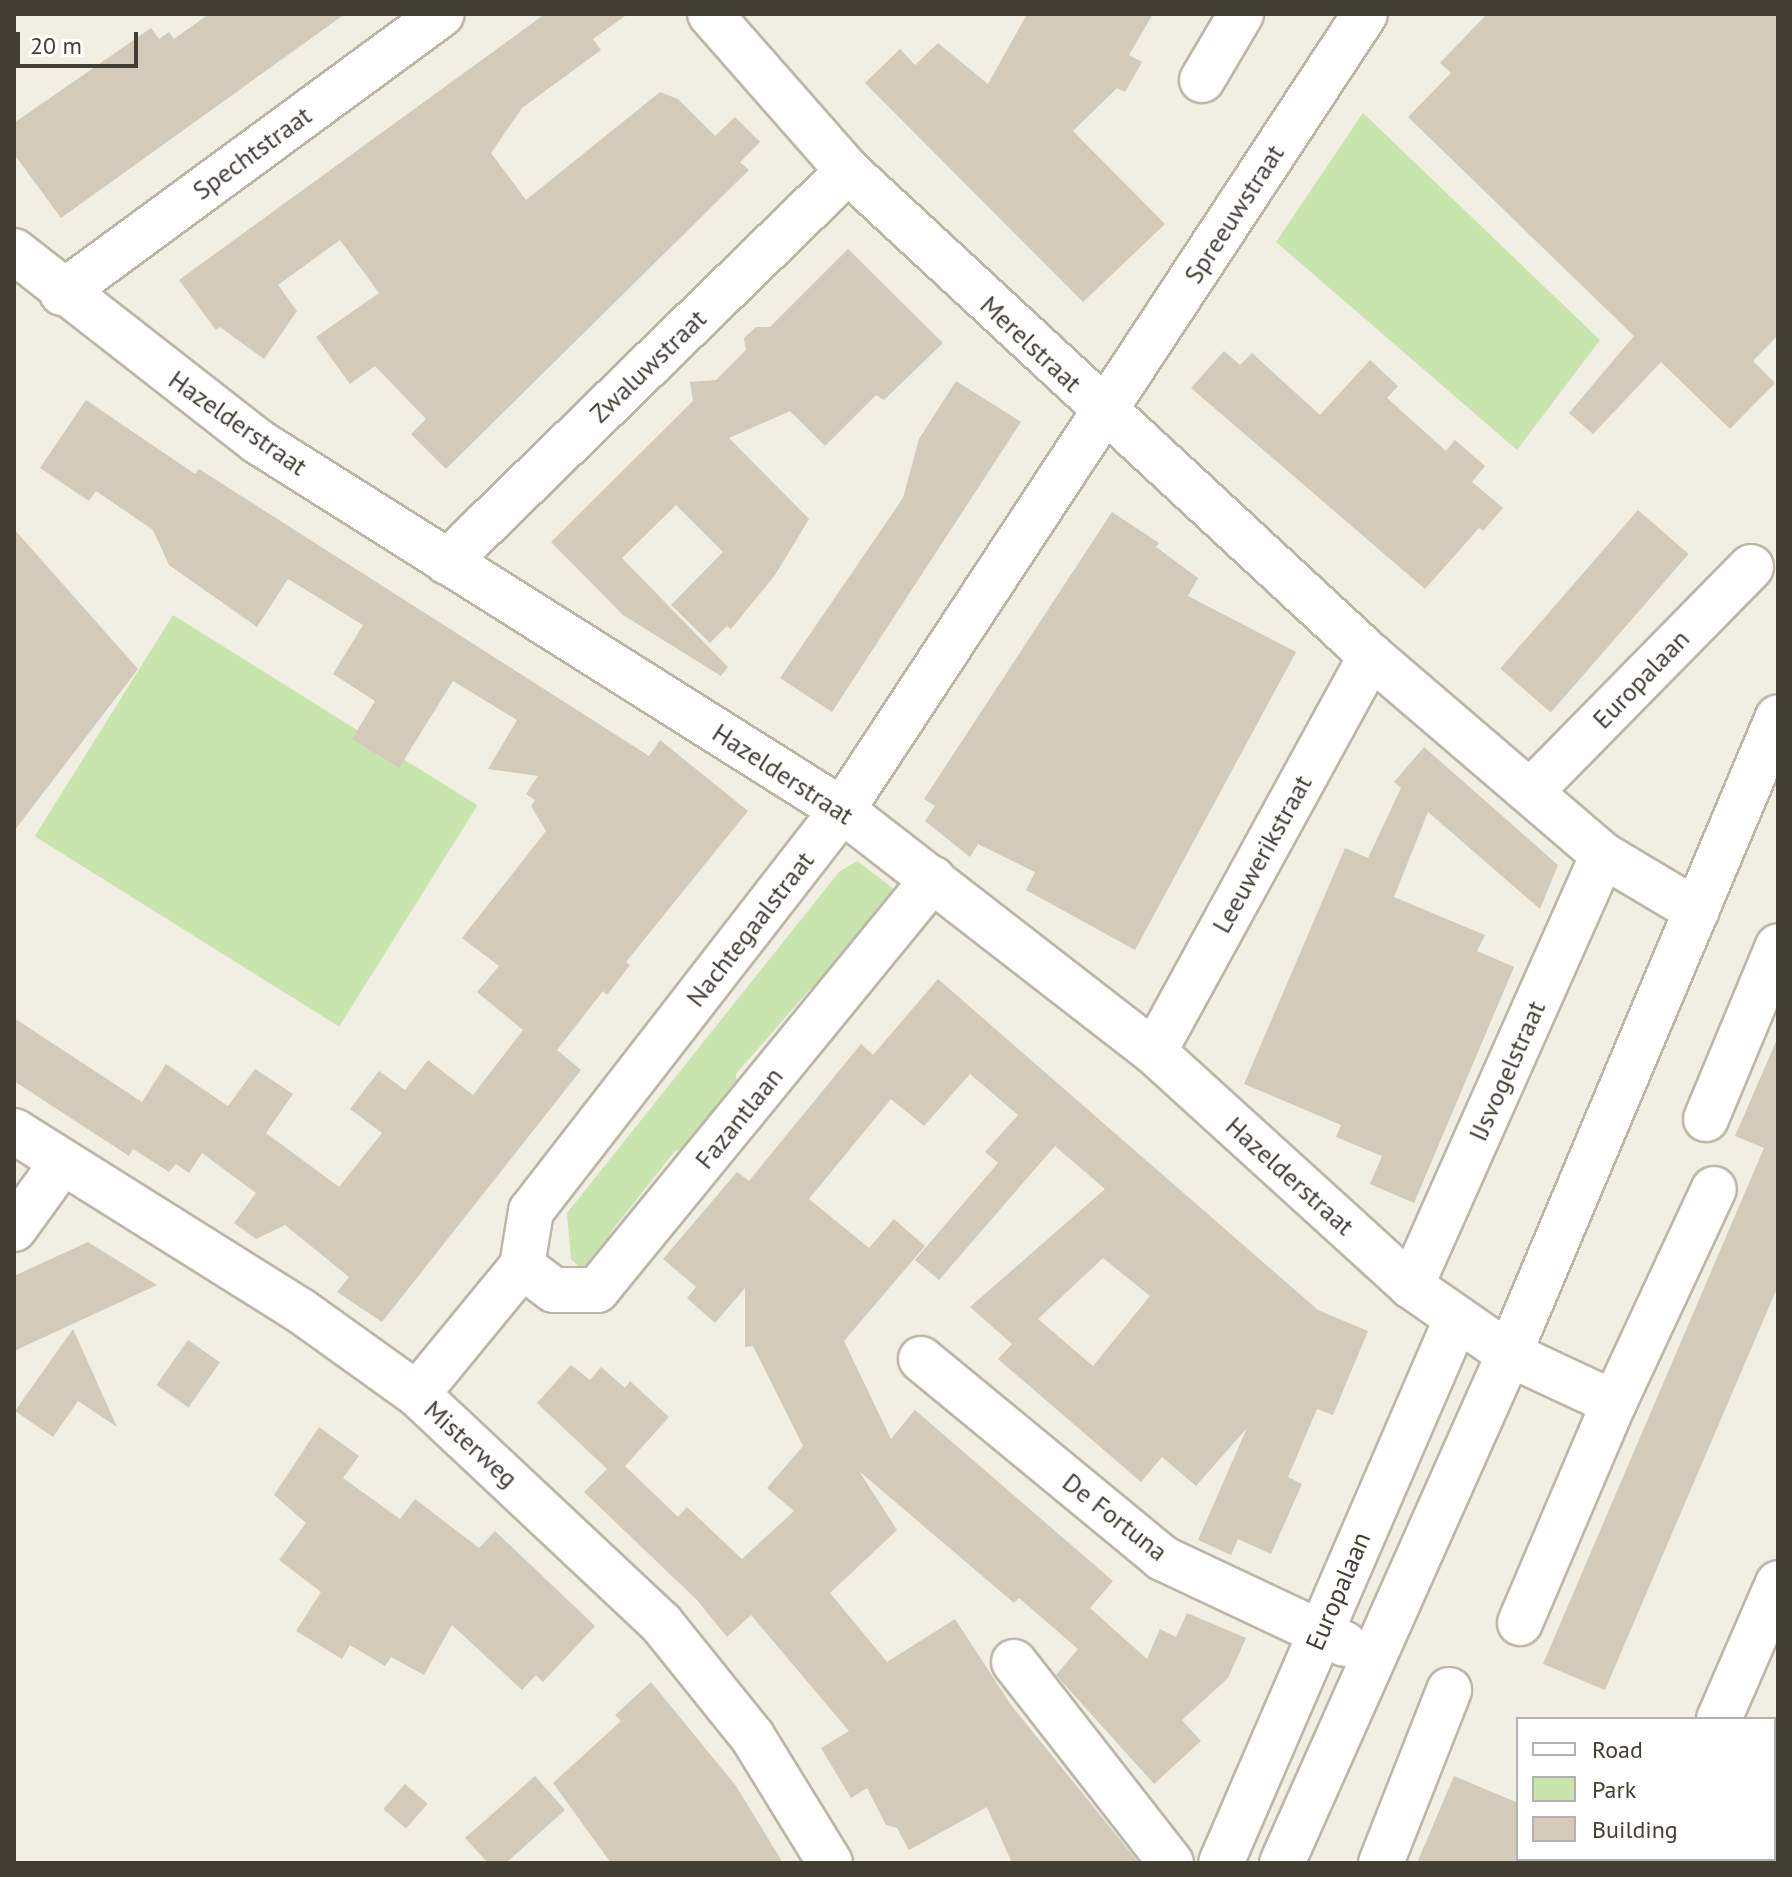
<!DOCTYPE html>
<style>
body{margin:0}
#map{position:relative;width:1792px;height:1877px;overflow:hidden;background:#f1eee4;font-family:"PT Sans",sans-serif}
div>[style]{position:absolute}
.green>*{inset:0;background:#c9e5ae;transform-origin:0 0}
.building>*{inset:0;background:#d3caba;transform-origin:0 0}
.roads{filter:drop-shadow(2px 0 #bcb6a7) drop-shadow(-2px 0 #bcb6a7) drop-shadow(0 2px #bcb6a7) drop-shadow(0 -2px #bcb6a7)}
.minor>*{height:44px;margin:-22px;padding:0 22px;transform-origin:22px;border-radius:22px;background:#fff}
span{translate:-50% -50%;white-space:nowrap;text-align:center;line-height:1.15;-webkit-text-stroke:7px #fff;paint-order:stroke}
.street-label{font-size:26px;color:#433e34}
.frame{position:absolute;inset:0;border:16px solid #433e34;pointer-events:none}
.legend{position:absolute;left:1516px;top:1717px;width:260px;height:144px;box-sizing:border-box;background:#fff;border:2px solid #b4b2ae;margin:0;padding:10px 14px;list-style:none;font-size:24px;color:#433e34}
.legend li{display:flex;align-items:center;gap:16px;height:40px}
.legend b{width:40px;border:2px solid #b4b2ae}
.scale{position:absolute;left:16px;top:32px;width:122px;height:36px;box-sizing:border-box;border:4px solid #433e34;border-top:0;padding-left:10px;font-size:24px;line-height:28px;white-space:nowrap;color:#433e34;-webkit-text-stroke:6px #fff;paint-order:stroke}
</style>
<div id="map">
<div class="green">
<div style="clip-path:polygon(1363px 113px,1600px 340px,1517px 450px,1276px 242px)"></div>
<div style="left:173px;top:615px;width:359px;height:261px;rotate:32deg"></div>
<div style="clip-path:polygon(857px 861px,907px 899px,834px 989px,810px 989px,736px 1074px,738px 1102px,700px 1145px,675px 1151px,610px 1233px,613px 1251px,591px 1278px,571px 1259px,567px 1213px,839px 872px)"></div>
</div>
<div class="building">
<div style="clip-path:polygon(209px 14px,345px 14px,61px 218px,14px 154px,14px 123px,151px 28px,159px 39px,169px 32px,174px 39px)"></div>
<div style="clip-path:polygon(545px 14px,628px 14px,593px 39px,601px 50px,522px 108px,491px 153px,526px 200px,660px 92px,678px 99px,715px 136px,735px 117px,760px 142px,740px 162px,749px 170px,446px 469px,411px 434px,426px 419px,375px 366px,350px 384px,316px 337px,379px 293px,340px 240px,278px 285px,297px 311px,264px 359px,220px 327px,216px 330px,179px 280px)"></div>
<div style="clip-path:polygon(1027px 14px,1153px 14px,1129px 55px,1142px 62px,1125px 92px,1117px 88px,1073px 131px,1165px 224px,1083px 302px,865px 83px,900px 49px,915px 65px,938px 43px,988px 84px)"></div>
<div style="clip-path:polygon(1487px 14px,1778px 14px,1778px 335px,1753px 361px,1775px 383px,1730px 429px,1661px 362px,1593px 434px,1569px 413px,1634px 336px,1408px 117px,1451px 73px,1440px 63px)"></div>
<div style="clip-path:polygon(848px 249px,943px 343px,884px 400px,876px 395px,825px 446px,790px 411px,729px 438px,809px 519px,775px 575px,731px 629px,727px 626px,710px 643px,671px 605px,723px 552px,676px 505px,622px 558px,728px 667px,721px 676px,623px 615px,551px 542px,693px 401px,690px 382px,716px 380px,746px 350px,744px 338px,756px 327px,770px 327px)"></div>
<div style="clip-path:polygon(1224px 351px,1240px 365px,1252px 353px,1320px 415px,1370px 360px,1398px 386px,1387px 398px,1446px 451px,1455px 440px,1485px 466px,1472px 482px,1503px 508px,1483px 531px,1479px 528px,1425px 589px,1191px 388px)"></div>
<div style="clip-path:polygon(956px 381px,1021px 422px,832px 712px,780px 678px,903px 498px,919px 439px)"></div>
<div style="clip-path:polygon(86px 400px,195px 474px,199px 469px,649px 756px,660px 740px,748px 811px,626px 962px,630px 965px,607px 995px,603px 991px,557px 1050px,581px 1070px,382px 1322px,337px 1292px,349px 1277px,285px 1225px,256px 1239px,234px 1223px,256px 1193px,202px 1153px,189px 1173px,176px 1164px,169px 1172px,133px 1149px,129px 1156px,14px 1081px,14px 1018px,142px 1102px,166px 1064px,228px 1106px,255px 1069px,293px 1094px,266px 1133px,339px 1187px,382px 1133px,350px 1109px,379px 1071px,405px 1090px,428px 1060px,473px 1095px,523px 1030px,477px 992px,499px 966px,462px 938px,546px 831px,531px 806px,535px 800px,526px 794px,538px 776px,488px 769px,517px 720px,453px 681px,399px 768px,352px 739px,375px 701px,333px 674px,363px 625px,288px 579px,257px 627px,169px 565px,153px 530px,96px 491px,89px 501px,40px 468px)"></div>
<div style="left:1638px;top:510px;width:67px;height:210px;rotate:41deg"></div>
<div style="clip-path:polygon(1112px 512px,1159px 543px,1156px 547px,1198px 578px,1188px 596px,1296px 652px,1135px 950px,1026px 890px,1035px 872px,978px 844px,970px 857px,925px 821px,935px 806px,924px 799px)"></div>
<div style="clip-path:polygon(14px 529px,138px 669px,14px 831px)"></div>
<div style="clip-path:polygon(1424px 747px,1558px 865px,1540px 909px,1428px 812px,1394px 897px,1485px 935px,1477px 951px,1514px 967px,1414px 1203px,1370px 1184px,1382px 1156px,1336px 1137px,1341px 1125px,1244px 1084px,1345px 848px,1368px 858px,1401px 788px,1394px 782px)"></div>
<div style="clip-path:polygon(evenodd,938px 979px,1318px 1310px,1368px 1331px,1333px 1415px,1317px 1409px,1288px 1477px,1302px 1484px,1271px 1554px,1238px 1539px,1231px 1555px,1198px 1540px,1247px 1428px,1196px 1486px,1162px 1457px,1141px 1482px,998px 1359px,1012px 1344px,970px 1307px,1105px 1189px,1055px 1146px,939px 1280px,915px 1260px,998px 1163px,985px 1152px,1018px 1115px,970px 1074px,924px 1126px,891px 1099px,809px 1199px,869px 1248px,894px 1219px,925px 1246px,844px 1341px,891px 1439px,915px 1410px,1113px 1581px,1090px 1608px,1147px 1659px,1160px 1629px,1176px 1637px,1187px 1613px,1246px 1638px,1228px 1678px,1182px 1720px,1201px 1741px,1154px 1784px,1056px 1675px,1078px 1649px,1019px 1598px,1014px 1603px,859px 1471px,897px 1530px,830px 1593px,887px 1662px,955px 1619px,1011px 1705px,1139px 1863px,1012px 1863px,987px 1807px,909px 1850px,897px 1828px,886px 1825px,867px 1788px,851px 1798px,821px 1748px,849px 1731px,751px 1615px,727px 1637px,697px 1600px,584px 1492px,607px 1469px,537px 1403px,571px 1365px,590px 1380px,601px 1367px,625px 1388px,630px 1381px,669px 1417px,625px 1466px,678px 1517px,687px 1507px,742px 1559px,794px 1511px,767px 1488px,803px 1446px,753px 1346px,745px 1347px,745px 1288px,715px 1323px,687px 1298px,696px 1287px,663px 1259px,737px 1172px,749px 1181px,861px 1044px,873px 1055px,938px 979px,1103px 1258px,1150px 1296px,1093px 1366px,1038px 1319px,1103px 1258px)"></div>
<div style="clip-path:polygon(1778px 1037px,1778px 1286px,1605px 1690px,1543px 1664px,1764px 1148px,1735px 1136px)"></div>
<div style="clip-path:polygon(88px 1242px,157px 1285px,14px 1351px,14px 1276px)"></div>
<div style="clip-path:polygon(73px 1329px,117px 1427px,78px 1401px,53px 1437px,15px 1411px)"></div>
<div style="left:188px;top:1340px;width:39px;height:55px;rotate:35deg"></div>
<div style="clip-path:polygon(319px 1427px,359px 1456px,343px 1478px,400px 1519px,415px 1499px,479px 1548px,495px 1531px,595px 1626px,543px 1682px,536px 1675px,522px 1690px,452px 1625px,424px 1675px,391px 1657px,385px 1666px,350px 1645px,342px 1659px,296px 1631px,321px 1592px,279px 1560px,306px 1523px,274px 1495px)"></div>
<div style="clip-path:polygon(651px 1682px,736px 1786px,783px 1863px,611px 1863px,553px 1783px,621px 1721px,615px 1715px)"></div>
<div style="clip-path:polygon(535px 1776px,565px 1810px,506px 1863px,488px 1863px,465px 1838px)"></div>
<div style="clip-path:polygon(1454px 1776px,1518px 1803px,1518px 1863px,1417px 1863px)"></div>
<div style="left:405px;top:1784px;width:30px;height:33px;rotate:41deg"></div>
</div>
<div class="roads">
<div class="minor">
<div style="left:710px;top:14px;width:209px;rotate:48.7deg"></div>
<div style="left:848px;top:171px;width:713px;rotate:42.84deg"></div>
<div style="left:1371px;top:656px;width:306px;rotate:40.6deg"></div>
<div style="left:1603px;top:855px;width:109px;rotate:30.8deg"></div>
<div style="left:1202px;top:80px;width:77px;rotate:-59.4deg"></div>
<div style="left:14px;top:251px;width:308px;rotate:38deg"></div>
<div style="left:257px;top:441px;width:692px;rotate:32.24deg"></div>
<div style="left:842px;top:810px;width:395px;rotate:37.8deg"></div>
<div style="left:1154px;top:1052px;width:348px;rotate:42.3deg"></div>
<div style="left:1411px;top:1286px;width:119px;rotate:34.8deg"></div>
<div style="left:1509px;top:1354px;width:116px;rotate:25deg"></div>
<div style="left:62px;top:293px;width:471px;rotate:-36.3deg"></div>
<div style="left:447px;top:562px;width:560px;rotate:-44.28deg"></div>
<div style="left:1531px;top:791px;width:314px;rotate:-45.5deg"></div>
<div style="left:1154px;top:1052px;width:452px;rotate:-61.3deg"></div>
<div style="left:1706px;top:1119px;width:187px;rotate:-67.4deg"></div>
<div style="left:14px;top:1131px;width:339px;rotate:32.1deg"></div>
<div style="left:301px;top:1311px;width:143px;rotate:35.6deg"></div>
<div style="left:417px;top:1394px;width:335px;rotate:43.2deg"></div>
<div style="left:661px;top:1623px;width:145px;rotate:51.2deg"></div>
<div style="left:752px;top:1736px;width:149px;rotate:58.4deg"></div>
<div style="left:14px;top:1229px;width:82px;rotate:-54deg"></div>
<div style="left:522px;top:1266px;width:40px;rotate:37deg"></div>
<div style="left:554px;top:1290px;width:43px"></div>
<div style="left:597px;top:1290px;width:531px;rotate:-50.73deg"></div>
<div style="left:1411px;top:1286px;width:472px;rotate:-66deg"></div>
<div style="left:921px;top:1359px;width:313px;rotate:39.5deg"></div>
<div style="left:1162px;top:1558px;width:202px;rotate:25.2deg"></div>
<div style="left:417px;top:1394px;width:166px;rotate:-50.6deg"></div>
<div style="left:522px;top:1266px;width:56px;rotate:-80.7deg"></div>
<div style="left:531px;top:1211px;width:507px;rotate:-52.2deg"></div>
<div style="left:842px;top:810px;width:952px;rotate:-56.69deg"></div>
<div style="left:1520px;top:1623px;width:239px;rotate:-66.9deg"></div>
<div style="left:1614px;top:1403px;width:236px;rotate:-65deg"></div>
<div style="left:1014px;top:1662px;width:255px;rotate:52deg"></div>
<div style="left:1719px;top:1719px;width:148px;rotate:-66.5deg"></div>
<div style="left:1221px;top:1863px;width:592px;rotate:-66.6deg"></div>
<div style="left:1282px;top:1863px;width:557px;rotate:-65.96deg"></div>
<div style="left:1509px;top:1354px;width:691px;rotate:-67.11deg"></div>
<div style="left:1381px;top:1863px;width:186px;rotate:-68.5deg"></div>
<div style="left:1656px;top:1863px;width:4px;rotate:-63deg"></div>
</div>
</div>
<div class="street-label">
<span style="left:252px;top:153px;rotate:-36deg">Spechtstraat</span>
<span style="left:1234px;top:214px;rotate:-57deg">Spreeuwstraat</span>
<span style="left:1031px;top:344px;rotate:43deg">Merelstraat</span>
<span style="left:648px;top:366px;rotate:-44deg">Zwaluwstraat</span>
<span style="left:238px;top:423px;rotate:35deg">Hazelderstraat</span>
<span style="left:1641px;top:679px;rotate:-46deg">Europalaan</span>
<span style="left:783px;top:774px;rotate:33deg">Hazelderstraat</span>
<span style="left:1262px;top:854px;rotate:-61deg">Leeuwerikstraat</span>
<span style="left:750px;top:929px;rotate:-52deg">Nachtegaalstraat</span>
<span style="left:1507px;top:1071px;rotate:-66deg">IJsvogelstraat</span>
<span style="left:739px;top:1118px;rotate:-51deg">Fazantlaan</span>
<span style="left:1290px;top:1176px;rotate:42deg">Hazelderstraat</span>
<span style="left:471px;top:1444px;rotate:42deg">Misterweg</span>
<span style="left:1115px;top:1517px;rotate:38deg">De Fortuna</span>
<span style="left:1338px;top:1591px;rotate:-67deg">Europalaan</span>
</div>
<div class="frame"></div>
<ul class="legend">
<li><b style="height:10px;background:#fff"></b>Road</li>
<li><b style="height:22px;background:#c9e5ae"></b>Park</li>
<li><b style="height:22px;background:#d3caba"></b>Building</li>
</ul>
<div class="scale">20 m</div>
</div>
